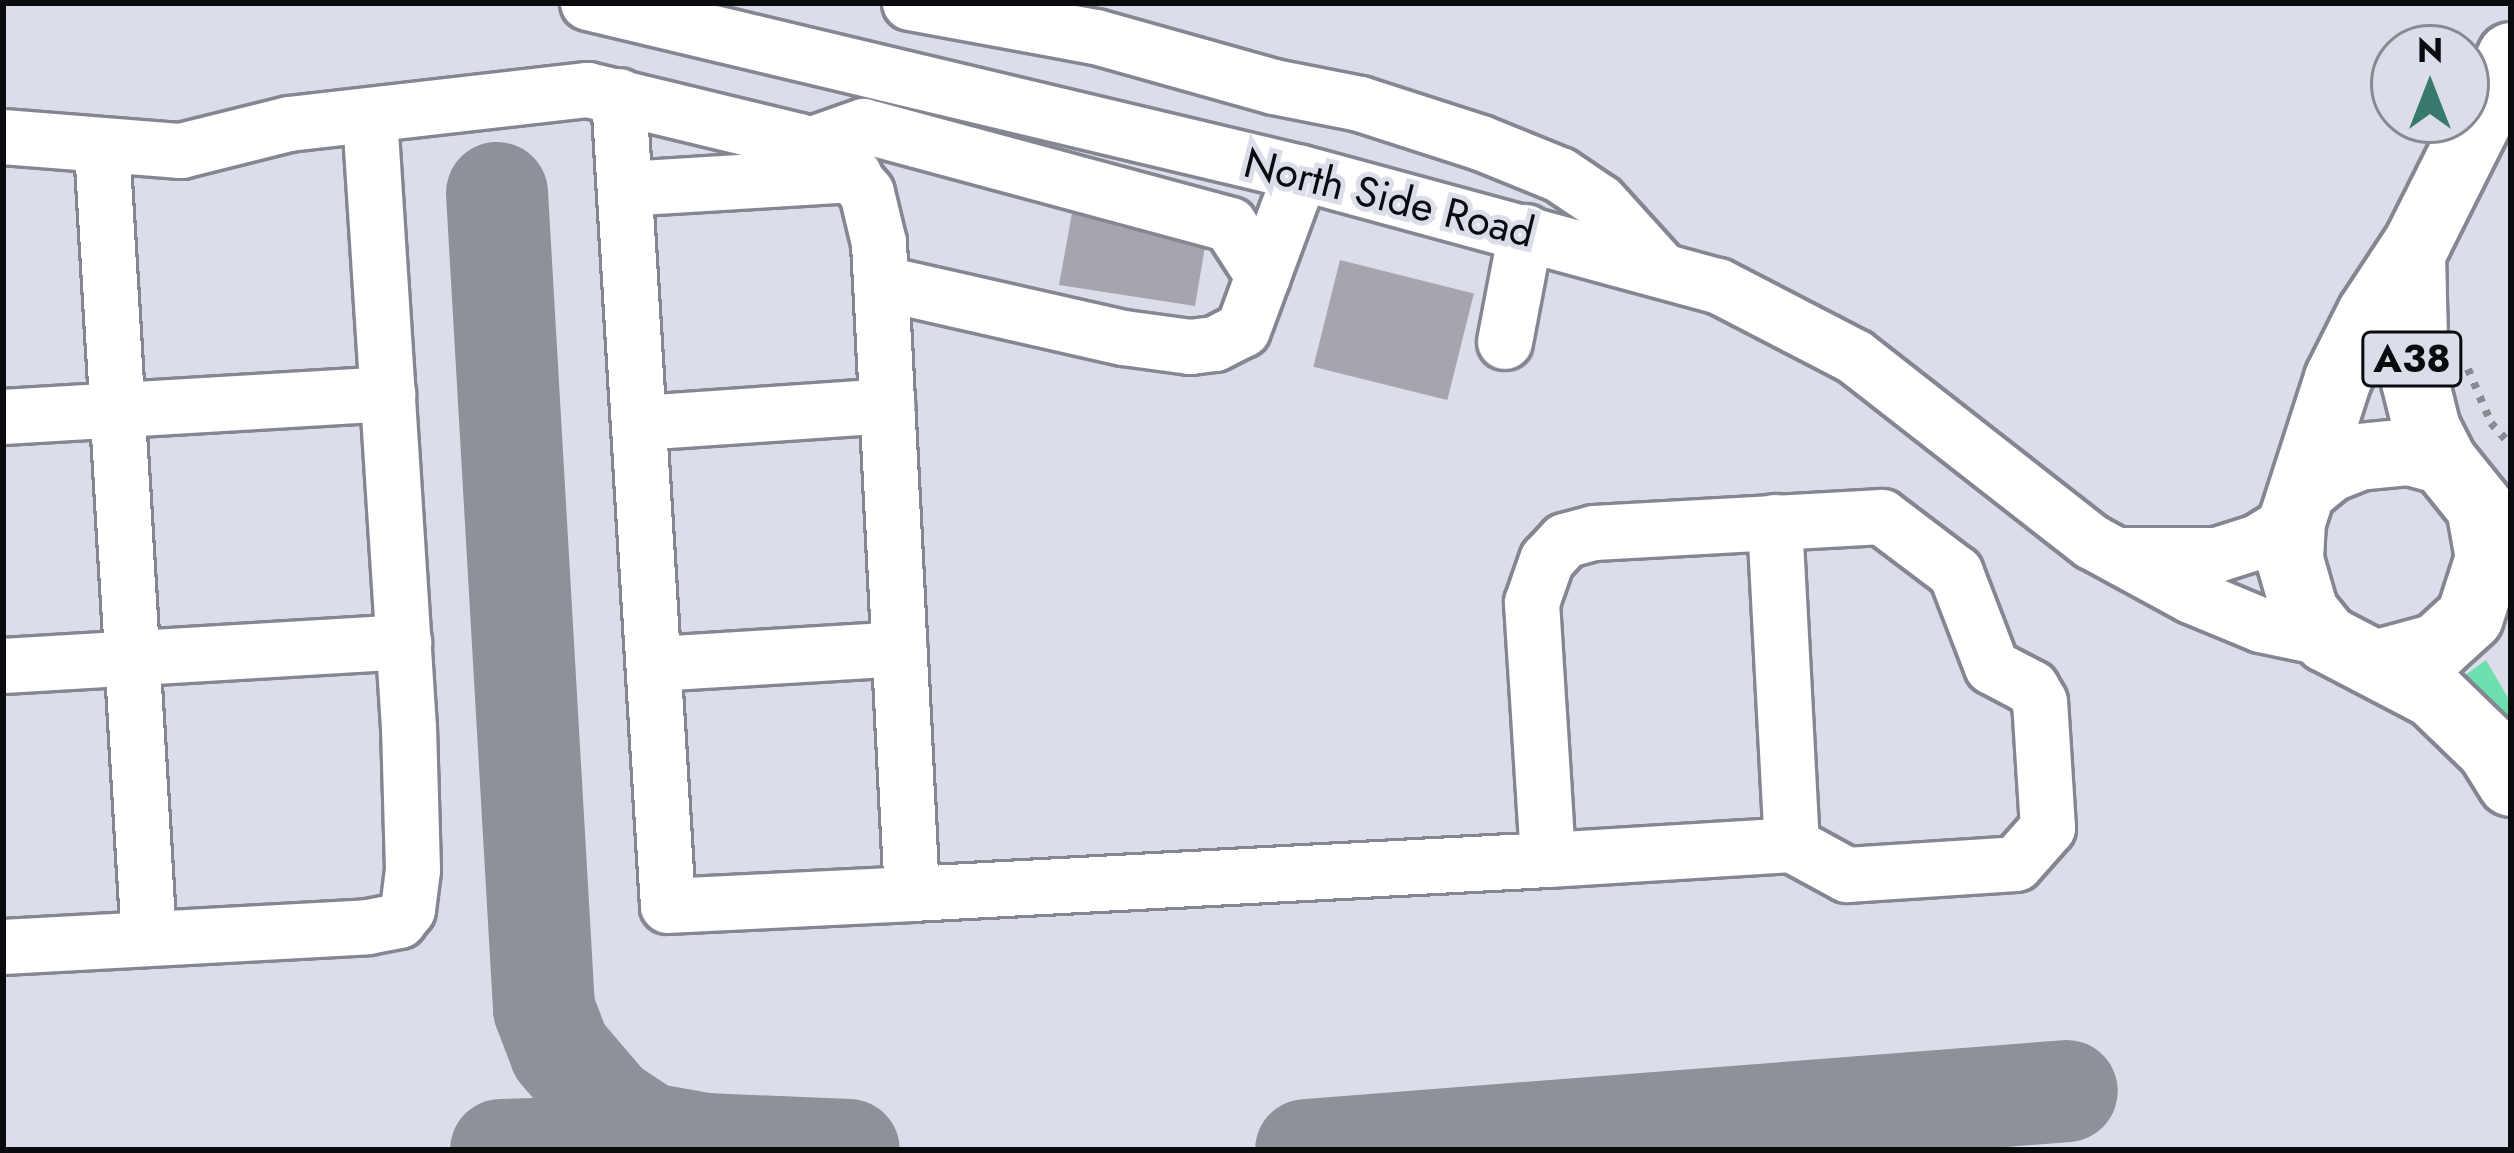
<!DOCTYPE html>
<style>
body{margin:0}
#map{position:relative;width:2514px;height:1153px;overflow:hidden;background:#dbdee9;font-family:Jost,sans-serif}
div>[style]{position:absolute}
.green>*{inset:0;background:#6edfaf}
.taxiway>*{height:102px;margin:-51px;padding:0 51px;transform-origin:51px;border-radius:51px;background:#8e919a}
.building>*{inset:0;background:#a5a4af;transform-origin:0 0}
.path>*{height:8px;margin-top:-4px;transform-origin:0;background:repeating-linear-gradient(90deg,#898b93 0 6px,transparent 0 15px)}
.roads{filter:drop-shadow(3px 0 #848791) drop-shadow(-3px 0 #848791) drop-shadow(0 3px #848791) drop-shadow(0 -3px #848791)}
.minor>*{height:54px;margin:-27px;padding:0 27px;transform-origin:27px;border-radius:27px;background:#fff}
.highway>*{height:66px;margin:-33px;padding:0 33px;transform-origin:33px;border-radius:33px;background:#fff}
span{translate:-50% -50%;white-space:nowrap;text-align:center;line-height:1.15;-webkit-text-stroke:10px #dbdee9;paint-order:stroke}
.shield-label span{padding:3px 9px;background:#dbdee9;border:3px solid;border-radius:9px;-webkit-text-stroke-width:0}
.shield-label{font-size:39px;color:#0a0b0f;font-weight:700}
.street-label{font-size:42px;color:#0a0b0f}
.frame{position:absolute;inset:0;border:6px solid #0a0b0f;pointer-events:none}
.north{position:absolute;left:2370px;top:24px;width:120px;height:120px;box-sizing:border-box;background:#dbdee9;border:3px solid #878a92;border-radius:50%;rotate:0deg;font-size:33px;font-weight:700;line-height:48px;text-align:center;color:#0a0b0f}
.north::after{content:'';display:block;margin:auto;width:42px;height:54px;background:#37796a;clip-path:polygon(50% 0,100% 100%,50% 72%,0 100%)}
</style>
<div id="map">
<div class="green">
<div style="clip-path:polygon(2486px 660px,2511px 703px,2511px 747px,2461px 678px)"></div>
</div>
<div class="taxiway">
<div style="left:497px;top:193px;width:817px;rotate:86.7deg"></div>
<div style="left:544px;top:1009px;width:45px;rotate:69.1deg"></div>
<div style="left:560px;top:1051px;width:74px;rotate:49.4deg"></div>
<div style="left:608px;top:1107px;width:49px;rotate:33.4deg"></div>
<div style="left:649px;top:1134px;width:57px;rotate:10.1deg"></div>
<div style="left:501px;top:1150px;width:204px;rotate:-1.7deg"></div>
<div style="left:705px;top:1144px;width:144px;rotate:2.4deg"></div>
<div style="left:1306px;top:1150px;width:763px;rotate:-4.43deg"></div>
</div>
<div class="building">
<div style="clip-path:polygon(1074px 202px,1122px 209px,1119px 227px,1206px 241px,1195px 306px,1059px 285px)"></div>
<div style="left:1340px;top:260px;width:138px;height:110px;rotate:14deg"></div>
</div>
<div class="path">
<div style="left:2468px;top:369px;width:59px;rotate:66.9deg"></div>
<div style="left:2491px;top:423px;width:30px;rotate:48deg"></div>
</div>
<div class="roads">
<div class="minor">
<div style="left:588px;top:3px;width:733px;rotate:13.41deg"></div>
<div style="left:1301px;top:173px;width:432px;rotate:15.2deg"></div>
<div style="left:1718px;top:286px;width:154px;rotate:27.4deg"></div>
<div style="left:1855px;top:357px;width:301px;rotate:38deg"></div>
<div style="left:2092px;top:542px;width:113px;rotate:28.6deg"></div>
<div style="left:2191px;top:596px;width:76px;rotate:22.5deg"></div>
<div style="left:2261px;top:625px;width:67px;rotate:12deg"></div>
<div style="left:910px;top:3px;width:189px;rotate:10.4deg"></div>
<div style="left:1096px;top:37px;width:185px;rotate:15.7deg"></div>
<div style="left:1274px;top:87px;width:88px;rotate:11.2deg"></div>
<div style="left:1360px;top:104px;width:127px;rotate:17.9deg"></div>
<div style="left:1481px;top:143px;width:85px;rotate:22.1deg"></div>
<div style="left:1560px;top:175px;width:48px;rotate:34deg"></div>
<div style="left:1600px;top:202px;width:88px;rotate:47.8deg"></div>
<div style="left:619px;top:96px;width:811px;rotate:86.54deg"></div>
<div style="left:668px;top:906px;width:244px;rotate:-2.8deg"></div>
<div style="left:3px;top:137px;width:179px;rotate:4.5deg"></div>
<div style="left:181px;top:151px;width:111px;rotate:-14deg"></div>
<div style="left:289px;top:124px;width:301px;rotate:-6.5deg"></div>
<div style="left:588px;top:90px;width:217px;rotate:13.6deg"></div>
<div style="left:799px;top:141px;width:42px;rotate:24.1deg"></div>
<div style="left:837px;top:158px;width:46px;rotate:49.4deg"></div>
<div style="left:867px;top:193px;width:51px;rotate:76.5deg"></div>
<div style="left:879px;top:243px;width:652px;rotate:87.1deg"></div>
<div style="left:912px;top:894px;width:637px;rotate:-3.06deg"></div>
<div style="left:1548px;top:860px;width:244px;rotate:-3.5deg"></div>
<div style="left:1792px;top:845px;width:63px;rotate:28.6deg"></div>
<div style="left:1847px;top:875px;width:169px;rotate:-3.7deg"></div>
<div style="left:2016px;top:864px;width:48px;rotate:-48.4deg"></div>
<div style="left:2048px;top:828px;width:126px;rotate:-93.6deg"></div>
<div style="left:2040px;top:702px;width:16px;rotate:-120deg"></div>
<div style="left:2032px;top:688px;width:45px;rotate:-152.3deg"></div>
<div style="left:1992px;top:667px;width:101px;rotate:-111deg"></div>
<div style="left:1956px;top:573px;width:93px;rotate:-142.9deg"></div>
<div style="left:1882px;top:517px;width:288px;rotate:176.8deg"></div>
<div style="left:1594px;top:533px;width:30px;rotate:165deg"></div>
<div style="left:1565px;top:541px;width:26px;rotate:133deg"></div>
<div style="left:1547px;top:560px;width:46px;rotate:109.2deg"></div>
<div style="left:1532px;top:603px;width:257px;rotate:86.4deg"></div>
<div style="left:810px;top:145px;width:57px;rotate:-19.4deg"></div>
<div style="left:864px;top:126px;width:379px;rotate:15.1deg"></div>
<div style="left:1230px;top:225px;width:61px;rotate:57.1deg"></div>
<div style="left:102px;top:148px;width:792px;rotate:86.6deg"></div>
<div style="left:625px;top:189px;width:230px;rotate:-3.5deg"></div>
<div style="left:881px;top:283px;width:249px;rotate:12.8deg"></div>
<div style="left:1124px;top:338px;width:67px;rotate:7.8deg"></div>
<div style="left:1190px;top:347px;width:25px;rotate:-7deg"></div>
<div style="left:1215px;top:344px;width:31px;rotate:-27deg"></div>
<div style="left:1243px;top:330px;width:167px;rotate:-69.7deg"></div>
<div style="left:1505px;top:342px;width:112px;rotate:-79.2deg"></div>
<div style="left:3px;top:417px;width:386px;rotate:-3.4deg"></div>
<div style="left:640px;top:423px;width:248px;rotate:-3.9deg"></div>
<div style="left:1775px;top:522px;width:323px;rotate:87deg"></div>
<div style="left:2125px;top:555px;width:92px"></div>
<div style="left:2217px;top:555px;width:43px;rotate:-17.6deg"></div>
<div style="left:2258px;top:542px;width:40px;rotate:-32deg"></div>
<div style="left:656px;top:664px;width:244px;rotate:-3.5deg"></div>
<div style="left:3px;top:666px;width:402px;rotate:-3.4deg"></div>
<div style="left:3px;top:947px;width:366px;rotate:-3.1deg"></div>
<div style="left:368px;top:927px;width:32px;rotate:-11deg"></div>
<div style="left:399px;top:921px;width:14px;rotate:-51deg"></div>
<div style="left:408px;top:910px;width:40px;rotate:-82.9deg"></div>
<div style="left:413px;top:870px;width:142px;rotate:-91.6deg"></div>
<div style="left:409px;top:728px;width:613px;rotate:-93.65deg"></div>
</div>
<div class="highway">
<div style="left:2511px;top:56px;width:208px;rotate:116.6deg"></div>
<div style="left:2418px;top:242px;width:87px;rotate:123.3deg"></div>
<div style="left:2370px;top:315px;width:72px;rotate:116.6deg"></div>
<div style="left:2338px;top:379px;width:149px;rotate:107.9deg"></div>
<div style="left:2292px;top:521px;width:39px;rotate:93deg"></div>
<div style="left:2290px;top:560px;width:54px;rotate:73.9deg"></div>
<div style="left:2305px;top:612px;width:35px;rotate:51deg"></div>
<div style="left:2327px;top:639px;width:121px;rotate:27.6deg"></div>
<div style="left:2434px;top:695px;width:78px;rotate:44deg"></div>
<div style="left:2490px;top:749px;width:40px;rotate:58deg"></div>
<div style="left:2412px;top:253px;width:128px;rotate:88.7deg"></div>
<div style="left:2415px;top:381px;width:49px;rotate:76deg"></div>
<div style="left:2427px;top:429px;width:36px;rotate:63deg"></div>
<div style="left:2304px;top:489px;width:32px;rotate:-39deg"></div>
<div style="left:2329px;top:469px;width:31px;rotate:-22deg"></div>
<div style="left:2358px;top:457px;width:52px;rotate:-5.5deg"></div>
<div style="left:2410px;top:452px;width:34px;rotate:15deg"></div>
<div style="left:2443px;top:461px;width:59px;rotate:51.2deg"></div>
<div style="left:2480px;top:507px;width:52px;rotate:80deg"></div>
<div style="left:2489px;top:558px;width:62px;rotate:107.9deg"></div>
<div style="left:2470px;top:617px;width:45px;rotate:137.7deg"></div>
<div style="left:2437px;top:647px;width:60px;rotate:164.6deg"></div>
</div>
</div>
<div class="shield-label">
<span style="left:2412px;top:359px">A38</span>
</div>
<div class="street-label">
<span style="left:1389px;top:198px;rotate:14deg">North Side Road</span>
</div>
<div class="frame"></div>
<div class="north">N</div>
</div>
